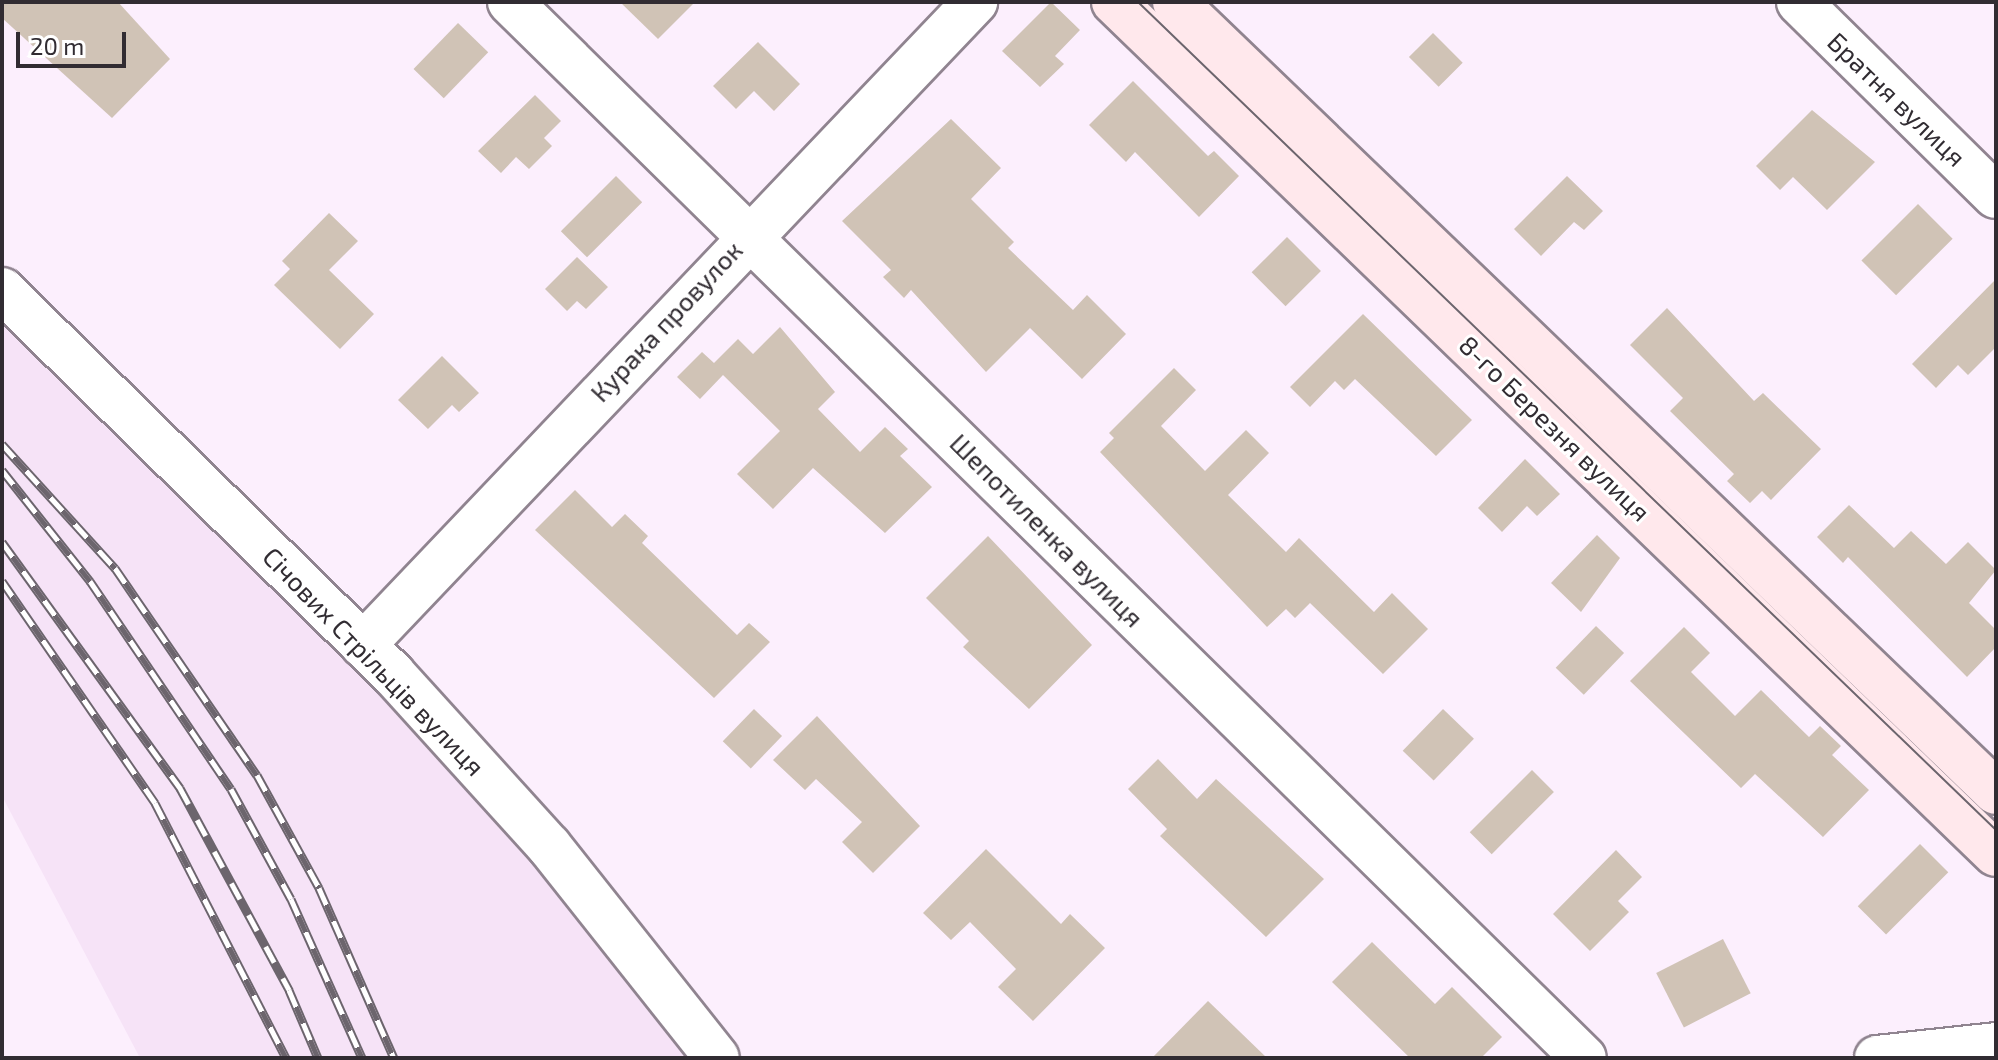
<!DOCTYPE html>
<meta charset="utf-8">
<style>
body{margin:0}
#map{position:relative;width:1998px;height:1060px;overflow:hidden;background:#fceffd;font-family:"Exo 2",sans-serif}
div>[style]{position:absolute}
.built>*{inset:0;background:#f6e3f7}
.building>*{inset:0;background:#d0c3b6;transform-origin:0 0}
.roads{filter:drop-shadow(2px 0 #908490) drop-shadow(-2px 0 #908490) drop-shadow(0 2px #908490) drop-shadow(0 -2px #908490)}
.minor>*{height:44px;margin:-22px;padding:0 22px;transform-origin:22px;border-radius:22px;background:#fff}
.tertiary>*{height:44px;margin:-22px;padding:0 22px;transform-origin:22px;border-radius:22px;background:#fff}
.secondary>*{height:44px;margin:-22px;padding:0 22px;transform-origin:22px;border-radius:22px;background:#ffe8ec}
.tram>*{height:2px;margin:-1px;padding:0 1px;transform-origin:1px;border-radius:1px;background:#6c656d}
.rail>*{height:9px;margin-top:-4.5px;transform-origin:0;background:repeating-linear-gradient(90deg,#fff 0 18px,#6c656d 0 36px);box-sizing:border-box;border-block:2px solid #6c656d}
span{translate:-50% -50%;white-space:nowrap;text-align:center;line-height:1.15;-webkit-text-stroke:6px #fff;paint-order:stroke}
.street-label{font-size:26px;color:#312c32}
.frame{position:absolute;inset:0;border:4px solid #312c32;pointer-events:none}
.scale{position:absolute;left:16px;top:32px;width:110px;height:36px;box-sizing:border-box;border:4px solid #312c32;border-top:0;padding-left:10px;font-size:24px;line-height:28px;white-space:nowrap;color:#312c32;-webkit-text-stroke:6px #fff;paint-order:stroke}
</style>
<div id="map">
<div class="built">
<div style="clip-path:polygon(2px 321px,377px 690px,533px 861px,691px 1058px,140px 1058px,2px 796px)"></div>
</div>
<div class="building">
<div style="clip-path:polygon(2px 2px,118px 2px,170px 59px,112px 118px,2px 18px)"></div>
<div style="clip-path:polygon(620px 2px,695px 2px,658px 39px)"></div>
<div style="clip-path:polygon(1051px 2px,1080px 30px,1055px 56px,1064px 64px,1040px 87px,1002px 51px)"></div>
<div style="left:458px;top:23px;width:42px;height:64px;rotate:44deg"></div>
<div style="left:1433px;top:33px;width:42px;height:34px;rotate:45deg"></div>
<div style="clip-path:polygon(758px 42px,800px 84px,774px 111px,754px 91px,736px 109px,713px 86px)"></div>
<div style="clip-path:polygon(1133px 81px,1208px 156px,1214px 151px,1239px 176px,1199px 217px,1135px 152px,1126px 162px,1089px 125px)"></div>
<div style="clip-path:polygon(535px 95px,561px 121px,544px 138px,552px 146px,529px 169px,516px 157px,501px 173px,478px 151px)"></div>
<div style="clip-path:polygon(1812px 110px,1875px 162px,1827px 210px,1793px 177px,1780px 190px,1756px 166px)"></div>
<div style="clip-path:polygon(951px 119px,1001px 168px,971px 199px,1014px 242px,1008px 248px,1073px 310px,1087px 295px,1126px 334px,1082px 379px,1030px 328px,986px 372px,911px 290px,904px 298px,883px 277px,891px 270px,842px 221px)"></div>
<div style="left:616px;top:176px;width:37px;height:78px;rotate:45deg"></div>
<div style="clip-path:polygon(1567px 176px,1603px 211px,1584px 230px,1574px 222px,1541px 256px,1514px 229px)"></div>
<div style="left:1918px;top:204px;width:49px;height:80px;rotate:45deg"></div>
<div style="clip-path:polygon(329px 213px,358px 241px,329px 270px,374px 314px,340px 349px,274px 285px,290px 269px,282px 261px)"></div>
<div style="left:1287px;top:237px;width:48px;height:50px;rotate:45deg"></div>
<div style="clip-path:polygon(577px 257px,608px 287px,586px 309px,577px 301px,567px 311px,545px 289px)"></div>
<div style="clip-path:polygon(1996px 279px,1996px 347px,1968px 375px,1958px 365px,1936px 388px,1912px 364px)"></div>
<div style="clip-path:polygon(1667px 308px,1754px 401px,1763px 393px,1821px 449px,1771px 500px,1762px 491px,1750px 503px,1727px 481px,1734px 474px,1670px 411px,1683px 398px,1630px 345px)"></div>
<div style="clip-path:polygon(1363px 314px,1472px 420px,1436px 456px,1355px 379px,1344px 390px,1335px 381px,1310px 407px,1290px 387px)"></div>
<div style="clip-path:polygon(780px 327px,835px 392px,818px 409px,860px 452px,885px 427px,908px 449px,900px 456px,932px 487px,885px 533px,813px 468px,773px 509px,737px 474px,780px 431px,723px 375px,700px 399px,677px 377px,702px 352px,714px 363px,738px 339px,753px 354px)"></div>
<div style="clip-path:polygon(442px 356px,479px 393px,459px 412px,452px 405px,428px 429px,398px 400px)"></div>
<div style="clip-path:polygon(1174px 368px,1196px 390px,1161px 426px,1205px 471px,1246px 430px,1269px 453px,1228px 495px,1286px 552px,1299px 538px,1374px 612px,1392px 593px,1428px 629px,1383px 674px,1310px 603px,1295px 618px,1286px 609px,1267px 627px,1100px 452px,1114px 438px,1109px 433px)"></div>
<div style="clip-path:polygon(1525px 459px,1560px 494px,1537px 516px,1527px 506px,1502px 532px,1478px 508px)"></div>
<div style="clip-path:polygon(575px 490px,612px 527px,625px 514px,648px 536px,642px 543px,737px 635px,749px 623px,770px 642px,714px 698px,535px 530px)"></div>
<div style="clip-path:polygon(1849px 505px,1894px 548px,1911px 531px,1946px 564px,1968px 542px,1996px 570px,1969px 603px,1996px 630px,1996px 647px,1967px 677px,1848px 557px,1843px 563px,1817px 537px)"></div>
<div style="clip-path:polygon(1597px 535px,1620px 558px,1581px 612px,1551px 583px)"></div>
<div style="clip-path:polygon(988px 536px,1092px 645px,1029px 709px,963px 647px,969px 641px,926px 598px)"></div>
<div style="left:1596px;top:626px;width:39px;height:58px;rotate:44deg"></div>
<div style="clip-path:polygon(1684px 627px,1710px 653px,1691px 672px,1735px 716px,1761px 690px,1809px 737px,1820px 726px,1841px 746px,1832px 755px,1869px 790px,1823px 837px,1755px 774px,1741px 788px,1630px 681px)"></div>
<div style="left:754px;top:709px;width:39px;height:45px;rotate:44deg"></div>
<div style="left:1443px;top:709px;width:43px;height:58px;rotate:44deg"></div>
<div style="clip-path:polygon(817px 716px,920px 826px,873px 873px,842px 842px,862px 822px,816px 779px,805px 790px,773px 760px)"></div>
<div style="clip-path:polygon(1158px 759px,1197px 799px,1216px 779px,1324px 879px,1266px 937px,1160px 836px,1167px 829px,1128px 789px)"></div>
<div style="left:1532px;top:770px;width:31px;height:88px;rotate:45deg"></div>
<div style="left:1920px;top:844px;width:40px;height:88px;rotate:45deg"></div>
<div style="clip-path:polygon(986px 849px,1061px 924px,1070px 914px,1105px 948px,1033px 1021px,998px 987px,1016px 969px,970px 922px,951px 940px,923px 913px)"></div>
<div style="clip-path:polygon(1616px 850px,1642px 877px,1618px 901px,1629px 912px,1590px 951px,1553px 914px)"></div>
<div style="left:1723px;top:939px;width:61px;height:75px;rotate:63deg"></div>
<div style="clip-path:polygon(1372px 942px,1435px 1004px,1452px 987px,1502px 1037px,1481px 1058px,1410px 1058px,1332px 982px)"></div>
<div style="clip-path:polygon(1208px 1001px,1267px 1058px,1152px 1058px)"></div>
</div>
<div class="roads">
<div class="minor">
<div style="left:510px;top:2px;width:1506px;rotate:44.52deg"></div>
<div style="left:1799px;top:2px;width:276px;rotate:44.6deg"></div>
<div style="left:363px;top:645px;width:888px;rotate:-46.41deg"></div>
</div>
<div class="tertiary">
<div style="left:2px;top:290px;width:548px;rotate:44.48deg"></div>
<div style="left:393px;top:674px;width:232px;rotate:47.8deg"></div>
<div style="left:549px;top:846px;width:270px;rotate:51.6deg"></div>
<div style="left:1877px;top:1058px;width:120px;rotate:-6.2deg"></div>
</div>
<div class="secondary">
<div style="left:1114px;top:2px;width:1226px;rotate:44.01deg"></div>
<div style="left:1175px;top:2px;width:1139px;rotate:43.9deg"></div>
</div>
</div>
<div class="tram">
<div style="left:1138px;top:2px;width:1192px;rotate:43.98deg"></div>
</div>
<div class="rail">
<div style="left:2px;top:444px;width:168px;rotate:47.7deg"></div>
<div style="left:115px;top:568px;width:251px;rotate:55.6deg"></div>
<div style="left:257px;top:775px;width:129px;rotate:61.2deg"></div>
<div style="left:319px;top:888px;width:186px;rotate:66.2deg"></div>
<div style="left:2px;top:470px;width:142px;rotate:51.6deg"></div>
<div style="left:90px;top:581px;width:251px;rotate:55.9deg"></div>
<div style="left:231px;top:789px;width:125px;rotate:61.4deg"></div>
<div style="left:291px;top:899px;width:174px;rotate:65.9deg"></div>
<div style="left:2px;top:542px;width:304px;rotate:54.1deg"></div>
<div style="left:180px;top:788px;width:230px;rotate:61.6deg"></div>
<div style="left:289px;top:990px;width:74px;rotate:66.9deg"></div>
<div style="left:2px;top:581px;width:270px;rotate:55.4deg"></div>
<div style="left:155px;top:803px;width:287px;rotate:62.8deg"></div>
</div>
<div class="street-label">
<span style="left:1897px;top:99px;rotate:44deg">Братня вулиця</span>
<span style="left:666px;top:321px;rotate:-47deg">Курака провулок</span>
<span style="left:1555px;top:428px;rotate:44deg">8-го Березня вулиця</span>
<span style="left:1047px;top:530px;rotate:45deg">Шепотиленка вулиця</span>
<span style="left:374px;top:661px;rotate:46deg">Січових Стрільців вулиця</span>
</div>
<div class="frame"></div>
<div class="scale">20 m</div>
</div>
